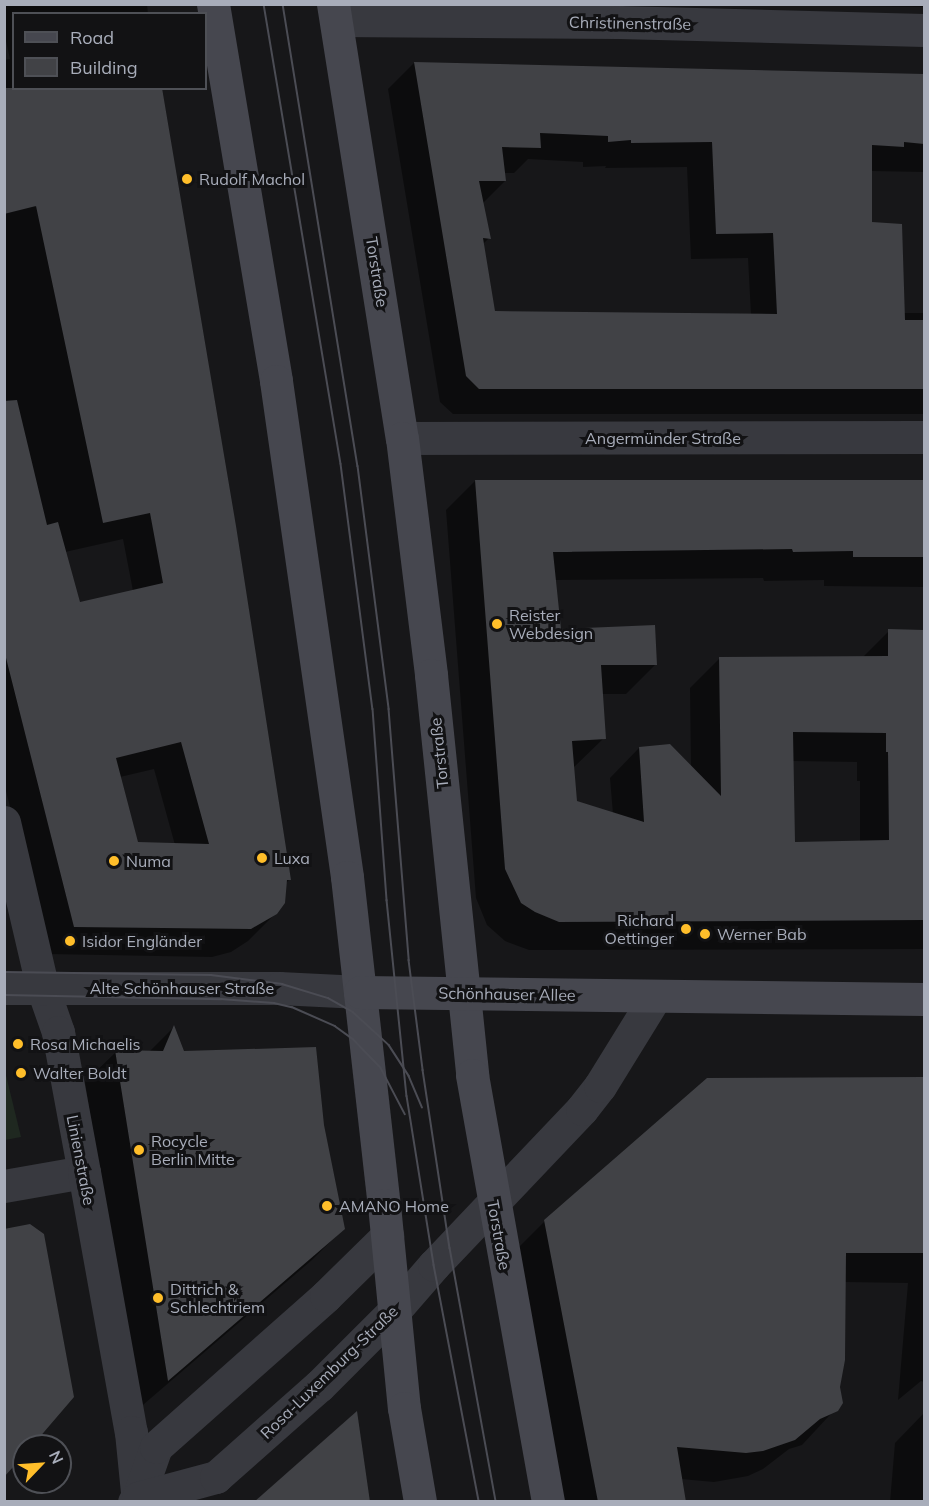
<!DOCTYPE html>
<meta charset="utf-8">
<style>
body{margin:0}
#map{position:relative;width:929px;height:1506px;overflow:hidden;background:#171719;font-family:Mulish,sans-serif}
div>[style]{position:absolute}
.green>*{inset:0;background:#1f2820}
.shadow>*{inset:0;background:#0007}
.building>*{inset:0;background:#414246}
.pedestrian>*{height:33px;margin:-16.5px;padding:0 16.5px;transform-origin:16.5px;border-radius:16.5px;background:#38393f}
.minor>*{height:33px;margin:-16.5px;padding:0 16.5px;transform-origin:16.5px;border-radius:16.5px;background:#38393f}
.tertiary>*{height:33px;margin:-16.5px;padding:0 16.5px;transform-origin:16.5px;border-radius:16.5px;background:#38393f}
.secondary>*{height:33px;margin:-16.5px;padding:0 16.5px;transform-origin:16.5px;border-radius:16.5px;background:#46474f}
.tram>*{height:1.5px;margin:-0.75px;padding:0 0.75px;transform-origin:0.75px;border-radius:0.75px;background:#4b4c54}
.dots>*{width:16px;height:16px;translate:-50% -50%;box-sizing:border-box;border:3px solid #121214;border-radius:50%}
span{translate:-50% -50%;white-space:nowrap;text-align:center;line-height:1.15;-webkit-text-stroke:6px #121214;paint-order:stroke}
.street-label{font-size:16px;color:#a8adba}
.poi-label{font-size:16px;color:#a8adba}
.left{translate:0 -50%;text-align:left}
.right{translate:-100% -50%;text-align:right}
.frame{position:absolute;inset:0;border:6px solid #a8adba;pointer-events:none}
.legend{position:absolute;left:12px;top:12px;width:195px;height:78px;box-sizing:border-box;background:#121214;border:2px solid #4e5056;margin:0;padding:8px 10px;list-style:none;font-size:18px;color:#a8adba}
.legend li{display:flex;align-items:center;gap:12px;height:30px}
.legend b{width:30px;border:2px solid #4e5056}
.north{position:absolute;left:12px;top:1434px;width:60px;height:60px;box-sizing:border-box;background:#121214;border:2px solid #4e5056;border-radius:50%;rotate:65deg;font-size:16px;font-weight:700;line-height:24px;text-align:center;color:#a8adba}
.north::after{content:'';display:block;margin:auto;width:21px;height:27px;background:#ffbe2a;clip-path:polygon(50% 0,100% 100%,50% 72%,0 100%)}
</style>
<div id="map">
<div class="green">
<div style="clip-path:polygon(4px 1067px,21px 1137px,5px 1140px,4px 1140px)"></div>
</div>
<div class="shadow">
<div style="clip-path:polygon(evenodd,4px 4px,147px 4px,148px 14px,14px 14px,14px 88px,289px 880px,285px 884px,276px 913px,248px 941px,231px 952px,212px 957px,47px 954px,4px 783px,4px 60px,10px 59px,4px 32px,4px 4px,123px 539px,133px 591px,79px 604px,65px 552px,123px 539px,4px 4px,154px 769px,175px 845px,137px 844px,120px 777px,154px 769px)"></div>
<div style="clip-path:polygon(717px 4px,924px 4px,924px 7px)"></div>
<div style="clip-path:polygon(evenodd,414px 63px,924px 76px,924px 172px,871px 171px,870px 224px,903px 313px,924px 313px,924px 414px,453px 414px,440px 402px,388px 89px,414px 63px,528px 159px,583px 162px,583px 167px,606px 166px,605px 168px,687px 167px,691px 259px,748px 258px,751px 315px,494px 313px,483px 244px,489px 238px,482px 204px,505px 181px,504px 173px,514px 173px,528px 159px)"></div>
<div style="clip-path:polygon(evenodd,475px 481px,924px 481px,924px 587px,824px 586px,824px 580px,764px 581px,763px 578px,555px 580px,560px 631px,655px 665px,626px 694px,601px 694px,604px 738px,573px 768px,575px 802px,613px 814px,610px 778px,639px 748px,691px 768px,690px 688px,719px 659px,862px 658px,889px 631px,924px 632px,924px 949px,529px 950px,505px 941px,487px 925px,476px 898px,446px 510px,475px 481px,792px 761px,857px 762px,857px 781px,860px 781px,860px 842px,793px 844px,792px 761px)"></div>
<div style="clip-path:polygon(174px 1027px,183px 1053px,323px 1126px,343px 1229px,312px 1260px,137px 1410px,85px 1082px,116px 1052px,149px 1052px)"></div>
<div style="clip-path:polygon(924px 1078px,924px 1382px,921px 1381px,898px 1400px,908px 1283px,844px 1282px,838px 1387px,841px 1403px,802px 1445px,789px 1449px,763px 1469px,748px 1476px,714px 1482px,681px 1479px,684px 1502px,562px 1502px,515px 1251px,545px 1221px,708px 1080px)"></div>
<div style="clip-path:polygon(924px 1413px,924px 1502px,890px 1502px,895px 1443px)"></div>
</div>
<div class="building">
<div style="clip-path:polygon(evenodd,414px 62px,924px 74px,924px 144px,904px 142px,904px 147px,872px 145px,872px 222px,902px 224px,905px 320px,924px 320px,924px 389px,479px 389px,466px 376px,414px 62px,540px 133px,608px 136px,608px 142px,631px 140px,631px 143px,712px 142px,716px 234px,773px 233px,777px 314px,495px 311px,483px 238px,491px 239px,479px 181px,506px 181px,502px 147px,541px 148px,540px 133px)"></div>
<div style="clip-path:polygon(evenodd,4px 88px,162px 88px,236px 526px,291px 880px,287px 880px,285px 903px,277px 914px,251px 929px,74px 927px,4px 650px,4px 401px,17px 400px,47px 525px,58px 522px,80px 602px,163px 583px,150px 513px,103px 523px,36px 206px,4px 214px,4px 88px,181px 742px,209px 844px,138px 842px,116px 758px,181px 742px)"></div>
<div style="clip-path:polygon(evenodd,475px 480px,924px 480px,924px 557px,853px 557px,853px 551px,793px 552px,792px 549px,553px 552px,561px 629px,655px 625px,657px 665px,601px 665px,606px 739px,572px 741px,577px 801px,644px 822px,639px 747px,670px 744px,721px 796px,719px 657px,888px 656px,888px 629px,924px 630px,924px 920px,559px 922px,535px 912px,521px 903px,505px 869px,475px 480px,793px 732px,886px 733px,886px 752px,888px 752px,889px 840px,795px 842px,793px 732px)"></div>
<div style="clip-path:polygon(174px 1025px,184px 1051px,316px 1047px,324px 1125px,345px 1229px,168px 1381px,115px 1050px,163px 1051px)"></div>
<div style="clip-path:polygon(924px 1077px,924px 1253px,846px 1253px,845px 1360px,840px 1387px,843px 1403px,838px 1411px,820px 1419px,795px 1440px,763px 1451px,746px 1453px,677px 1447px,686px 1502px,598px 1502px,544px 1220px,707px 1078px)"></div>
<div style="clip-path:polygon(30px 1224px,44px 1234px,74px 1397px,32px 1446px,24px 1446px,24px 1455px,4px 1477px,4px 1229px)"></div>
<div style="clip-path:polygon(357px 1411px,370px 1502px,254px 1502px)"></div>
</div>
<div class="pedestrian">
<div style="left:43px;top:989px;width:46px;rotate:70.8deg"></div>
<div style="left:58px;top:1032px;width:142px;rotate:79.5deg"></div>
</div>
<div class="minor">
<div style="left:336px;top:20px;width:283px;rotate:0.4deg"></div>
<div style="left:619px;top:22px;width:305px;rotate:1.5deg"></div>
<div style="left:402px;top:438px;width:522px;rotate:-0.11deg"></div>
<div style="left:4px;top:822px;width:171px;rotate:76.9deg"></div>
<div style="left:4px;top:988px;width:275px"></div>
<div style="left:279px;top:988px;width:81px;rotate:2.8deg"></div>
<div style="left:4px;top:1186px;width:81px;rotate:-9.9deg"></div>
<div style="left:84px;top:1172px;width:264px;rotate:79.8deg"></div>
<div style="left:131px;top:1432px;width:70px;rotate:84.3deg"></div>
</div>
<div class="tertiary">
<div style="left:138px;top:1498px;width:54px;rotate:-70.6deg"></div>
<div style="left:156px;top:1447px;width:227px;rotate:-41.6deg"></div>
<div style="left:326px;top:1296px;width:86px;rotate:-44.5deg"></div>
<div style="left:134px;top:1502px;width:6px;rotate:-45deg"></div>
<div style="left:138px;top:1498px;width:81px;rotate:-15.1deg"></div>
<div style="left:216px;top:1477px;width:137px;rotate:-41.5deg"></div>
<div style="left:319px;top:1386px;width:107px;rotate:-45deg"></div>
<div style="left:395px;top:1310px;width:60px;rotate:-49.1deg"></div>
<div style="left:434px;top:1265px;width:215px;rotate:-46.5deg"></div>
<div style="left:582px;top:1109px;width:29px;rotate:-52deg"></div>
<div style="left:600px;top:1086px;width:105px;rotate:-58.3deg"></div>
</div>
<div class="secondary">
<div style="left:213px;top:4px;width:382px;rotate:80.5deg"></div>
<div style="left:276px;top:381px;width:501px;rotate:81.85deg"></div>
<div style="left:347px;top:877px;width:330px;rotate:83.6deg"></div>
<div style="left:384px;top:1205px;width:204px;rotate:84.4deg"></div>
<div style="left:404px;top:1408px;width:95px;rotate:80.3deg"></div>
<div style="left:333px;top:4px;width:439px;rotate:81deg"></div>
<div style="left:402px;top:438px;width:239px;rotate:83deg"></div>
<div style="left:431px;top:675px;width:402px;rotate:84.1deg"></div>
<div style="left:472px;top:1075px;width:434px;rotate:79.9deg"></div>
<div style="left:360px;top:992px;width:564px;rotate:0.71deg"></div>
</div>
<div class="tram">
<div style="left:264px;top:4px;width:466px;rotate:80.5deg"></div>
<div style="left:341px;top:464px;width:247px;rotate:82.6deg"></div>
<div style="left:373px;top:709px;width:192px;rotate:85.8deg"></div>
<div style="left:387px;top:900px;width:197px;rotate:84.2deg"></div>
<div style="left:407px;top:1096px;width:171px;rotate:80.9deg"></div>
<div style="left:434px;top:1265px;width:241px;rotate:79.2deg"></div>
<div style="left:283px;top:4px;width:468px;rotate:80.8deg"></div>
<div style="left:358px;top:466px;width:245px;rotate:82.7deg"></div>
<div style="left:389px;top:709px;width:252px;rotate:85.4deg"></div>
<div style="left:409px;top:960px;width:111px;rotate:82.7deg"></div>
<div style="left:423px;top:1070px;width:180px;rotate:81.4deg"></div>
<div style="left:450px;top:1248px;width:258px;rotate:79.7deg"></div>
<div style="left:4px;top:972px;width:207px;rotate:0.8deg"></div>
<div style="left:211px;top:975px;width:72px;rotate:7.2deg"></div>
<div style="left:282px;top:984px;width:48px;rotate:16.9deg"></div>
<div style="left:328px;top:998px;width:29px;rotate:29deg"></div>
<div style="left:353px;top:1012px;width:49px;rotate:42.5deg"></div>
<div style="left:389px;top:1045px;width:37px;rotate:57deg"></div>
<div style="left:409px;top:1076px;width:34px;rotate:67deg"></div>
<div style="left:4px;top:995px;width:217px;rotate:1.1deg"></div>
<div style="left:221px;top:999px;width:53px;rotate:4.3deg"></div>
<div style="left:274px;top:1003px;width:18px;rotate:13deg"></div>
<div style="left:292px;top:1007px;width:47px;rotate:23.8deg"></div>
<div style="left:335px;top:1026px;width:22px;rotate:36deg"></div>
<div style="left:353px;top:1039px;width:40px;rotate:46deg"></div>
<div style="left:381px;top:1068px;width:52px;rotate:62.4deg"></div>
</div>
<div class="dots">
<div style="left:187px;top:179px;background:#ffbe2a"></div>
<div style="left:497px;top:624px;background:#ffbe2a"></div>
<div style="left:262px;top:858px;background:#ffbe2a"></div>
<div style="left:114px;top:861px;background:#ffbe2a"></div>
<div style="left:686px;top:929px;background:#ffbe2a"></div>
<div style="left:705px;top:934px;background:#ffbe2a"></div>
<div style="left:70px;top:941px;background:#ffbe2a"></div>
<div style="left:18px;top:1044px;background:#ffbe2a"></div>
<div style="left:21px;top:1073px;background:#ffbe2a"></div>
<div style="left:139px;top:1150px;background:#ffbe2a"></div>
<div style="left:327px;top:1206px;background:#ffbe2a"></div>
<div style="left:158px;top:1298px;background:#ffbe2a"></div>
</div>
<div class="street-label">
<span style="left:630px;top:23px;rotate:1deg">Christinenstraße</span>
<span style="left:377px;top:272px;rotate:81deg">Torstraße</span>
<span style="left:663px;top:438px">Angermünder Straße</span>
<span style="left:439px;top:753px;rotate:-96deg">Torstraße</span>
<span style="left:182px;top:988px">Alte Schönhauser Straße</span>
<span style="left:507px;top:994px;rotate:1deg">Schönhauser Allee</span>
<span style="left:81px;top:1160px;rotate:79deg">Linienstraße</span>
<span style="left:499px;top:1235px;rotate:80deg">Torstraße</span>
<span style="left:329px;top:1372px;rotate:-44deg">Rosa-Luxemburg-Straße</span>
</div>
<div class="poi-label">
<span class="left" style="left:199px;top:179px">Rudolf Machol</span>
<span class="left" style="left:509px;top:624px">Reister<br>Webdesign</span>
<span class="left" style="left:274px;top:858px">Luxa</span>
<span class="left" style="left:126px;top:861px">Numa</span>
<span class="right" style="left:674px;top:929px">Richard<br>Oettinger</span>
<span class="left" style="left:717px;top:934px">Werner Bab</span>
<span class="left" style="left:82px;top:941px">Isidor Engländer</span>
<span class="left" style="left:30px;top:1044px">Rosa Michaelis</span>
<span class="left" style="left:33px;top:1073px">Walter Boldt</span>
<span class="left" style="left:151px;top:1150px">Rocycle<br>Berlin Mitte</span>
<span class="left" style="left:339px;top:1206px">AMANO Home</span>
<span class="left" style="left:170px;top:1298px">Dittrich &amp;<br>Schlechtriem</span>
</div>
<div class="frame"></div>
<ul class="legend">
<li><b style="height:8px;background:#46474f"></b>Road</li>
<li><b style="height:16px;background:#414246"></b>Building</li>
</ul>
<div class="north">N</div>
</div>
